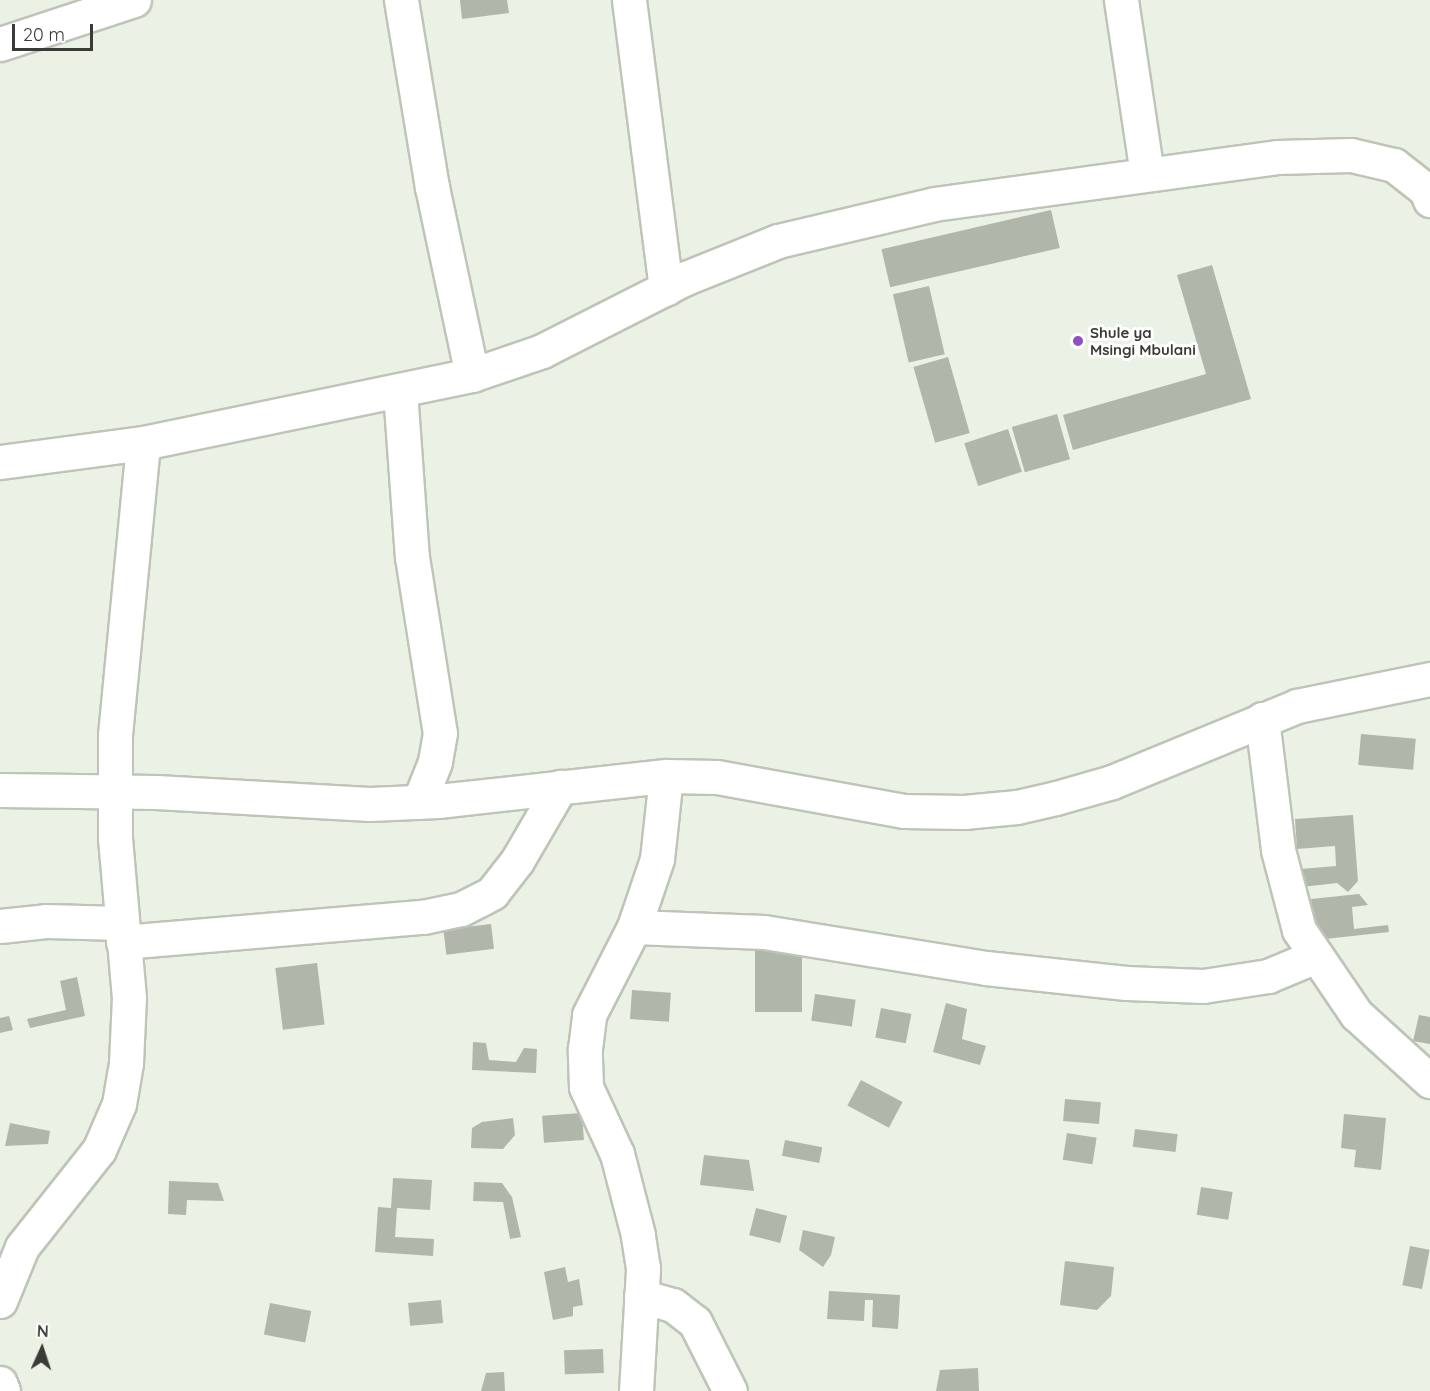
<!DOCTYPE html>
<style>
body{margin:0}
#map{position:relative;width:1430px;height:1391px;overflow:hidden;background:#ebf1e4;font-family:Quicksand,sans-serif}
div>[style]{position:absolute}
.building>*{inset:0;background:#b0b6aa;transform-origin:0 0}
.roads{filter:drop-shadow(2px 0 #bec4b7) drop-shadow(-2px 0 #bec4b7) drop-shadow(0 2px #bec4b7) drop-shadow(0 -2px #bec4b7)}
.minor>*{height:33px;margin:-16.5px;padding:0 16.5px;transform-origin:16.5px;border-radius:16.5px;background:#fff}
.dots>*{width:16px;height:16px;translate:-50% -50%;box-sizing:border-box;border:3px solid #fff;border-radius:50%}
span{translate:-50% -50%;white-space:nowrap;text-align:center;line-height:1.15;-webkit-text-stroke:6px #fff;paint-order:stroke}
.poi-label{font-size:15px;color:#393b36;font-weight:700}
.left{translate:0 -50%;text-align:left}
.north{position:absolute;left:12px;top:1319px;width:60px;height:60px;-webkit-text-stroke:4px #fff;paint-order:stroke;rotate:3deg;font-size:16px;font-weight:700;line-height:24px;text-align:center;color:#393b36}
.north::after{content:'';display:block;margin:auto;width:21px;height:27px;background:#393b36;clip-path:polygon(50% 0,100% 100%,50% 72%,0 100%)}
.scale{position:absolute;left:12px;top:24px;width:81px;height:27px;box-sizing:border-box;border:3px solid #393b36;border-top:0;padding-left:8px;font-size:18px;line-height:21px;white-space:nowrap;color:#393b36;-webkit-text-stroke:4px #fff;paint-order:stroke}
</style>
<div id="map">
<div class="building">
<div style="clip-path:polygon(460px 0,507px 0,509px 13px,462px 19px)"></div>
<div style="left:1051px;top:210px;width:39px;height:174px;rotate:77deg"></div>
<div style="clip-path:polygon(1212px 265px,1251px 399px,1073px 450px,1063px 415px,1206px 374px,1177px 275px)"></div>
<div style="left:929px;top:286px;width:70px;height:37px;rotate:77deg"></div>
<div style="left:948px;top:357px;width:79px;height:36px;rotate:74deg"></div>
<div style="left:1057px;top:414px;width:47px;height:47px;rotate:74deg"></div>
<div style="left:1008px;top:429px;width:45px;height:46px;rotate:72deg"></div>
<div style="left:1361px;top:734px;width:55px;height:31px;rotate:5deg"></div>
<div style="clip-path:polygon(1353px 815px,1358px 881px,1348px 892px,1337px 883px,1293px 888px,1301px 869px,1336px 866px,1335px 846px,1297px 849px,1295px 819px)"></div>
<div style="clip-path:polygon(1359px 894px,1368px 905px,1352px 907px,1354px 929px,1388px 925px,1389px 932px,1316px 940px,1311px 899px)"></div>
<div style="left:491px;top:924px;width:25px;height:48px;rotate:83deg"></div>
<div style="left:755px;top:950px;width:47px;height:62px"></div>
<div style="left:317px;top:963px;width:62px;height:42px;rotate:83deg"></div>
<div style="clip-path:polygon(77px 977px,85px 1016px,30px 1028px,27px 1019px,66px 1010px,60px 981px)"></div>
<div style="left:632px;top:990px;width:39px;height:29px;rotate:4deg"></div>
<div style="left:815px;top:994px;width:41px;height:27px;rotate:8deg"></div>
<div style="clip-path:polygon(946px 1003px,967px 1009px,962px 1039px,986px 1046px,980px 1065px,933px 1052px)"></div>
<div style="left:881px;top:1008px;width:31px;height:30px;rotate:11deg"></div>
<div style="clip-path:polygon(1419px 1015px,1430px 1017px,1430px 1044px,1413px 1041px)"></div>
<div style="clip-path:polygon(9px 1016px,13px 1030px,0 1033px,0 1018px)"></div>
<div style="clip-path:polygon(473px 1042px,486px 1043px,489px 1060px,516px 1062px,524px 1048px,537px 1049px,536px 1073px,472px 1070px)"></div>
<div style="left:861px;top:1080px;width:47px;height:29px;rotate:28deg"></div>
<div style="left:1065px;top:1099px;width:36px;height:22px;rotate:5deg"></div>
<div style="left:582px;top:1113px;width:27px;height:40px;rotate:86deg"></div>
<div style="clip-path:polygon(1344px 1114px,1386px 1118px,1381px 1170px,1354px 1167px,1356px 1150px,1341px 1148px)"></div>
<div style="clip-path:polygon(513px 1118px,515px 1135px,503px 1149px,471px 1148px,472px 1128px,482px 1122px)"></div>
<div style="clip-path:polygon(10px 1123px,50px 1131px,48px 1144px,5px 1146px)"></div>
<div style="left:1135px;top:1129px;width:43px;height:18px;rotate:7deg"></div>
<div style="left:1067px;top:1133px;width:30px;height:27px;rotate:9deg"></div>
<div style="left:785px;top:1140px;width:38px;height:16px;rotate:11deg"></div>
<div style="clip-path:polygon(704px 1155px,749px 1160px,754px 1191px,700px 1185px)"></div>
<div style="clip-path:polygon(393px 1178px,432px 1180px,430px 1210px,397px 1208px,395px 1237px,434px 1239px,433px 1256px,375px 1252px,378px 1207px,391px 1208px)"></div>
<div style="clip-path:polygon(169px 1181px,218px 1183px,224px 1201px,187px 1200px,186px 1215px,168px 1214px)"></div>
<div style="clip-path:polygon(474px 1182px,502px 1183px,512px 1197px,521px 1237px,510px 1239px,503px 1202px,473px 1201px)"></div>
<div style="left:1201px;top:1187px;width:32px;height:28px;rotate:9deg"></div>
<div style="left:756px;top:1208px;width:32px;height:28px;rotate:14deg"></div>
<div style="clip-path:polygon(803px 1230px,835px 1237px,831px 1255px,823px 1267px,799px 1250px)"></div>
<div style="left:1410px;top:1246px;width:20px;height:40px;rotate:11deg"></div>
<div style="clip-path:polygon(1065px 1261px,1114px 1267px,1111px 1296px,1097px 1310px,1060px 1305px)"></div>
<div style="clip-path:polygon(565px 1267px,568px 1282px,579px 1279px,583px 1305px,573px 1307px,573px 1316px,553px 1320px,544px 1272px)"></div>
<div style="clip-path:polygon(829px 1291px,900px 1295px,898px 1329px,872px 1327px,873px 1300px,865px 1300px,864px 1321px,827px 1319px)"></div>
<div style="left:441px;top:1300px;width:23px;height:33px;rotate:85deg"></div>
<div style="left:270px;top:1303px;width:42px;height:32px;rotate:11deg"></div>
<div style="left:603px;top:1349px;width:24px;height:39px;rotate:88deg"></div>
<div style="clip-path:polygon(978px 1368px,979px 1391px,936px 1391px,940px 1370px)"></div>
<div style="clip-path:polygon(504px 1372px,505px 1391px,481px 1391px,486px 1373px)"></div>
</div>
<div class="roads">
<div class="minor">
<div style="left:401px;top:0;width:190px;rotate:80.6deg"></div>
<div style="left:432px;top:187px;width:192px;rotate:78deg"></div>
<div style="left:629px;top:0;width:291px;rotate:82.7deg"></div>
<div style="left:1121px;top:0;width:175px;rotate:81.5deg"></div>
<div style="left:0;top:44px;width:141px;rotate:-18.2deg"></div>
<div style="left:400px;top:391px;width:166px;rotate:85.9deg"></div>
<div style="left:412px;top:557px;width:178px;rotate:81deg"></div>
<div style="left:440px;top:733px;width:29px;rotate:100deg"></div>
<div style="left:435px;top:762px;width:43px;rotate:111.8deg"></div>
<div style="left:0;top:462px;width:144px;rotate:-7.6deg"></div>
<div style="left:143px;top:443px;width:336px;rotate:-11.7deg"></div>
<div style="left:472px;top:375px;width:74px;rotate:-18.9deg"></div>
<div style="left:542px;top:351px;width:161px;rotate:-26.9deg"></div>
<div style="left:686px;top:278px;width:99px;rotate:-21.9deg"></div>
<div style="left:778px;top:241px;width:160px;rotate:-13.3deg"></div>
<div style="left:934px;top:204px;width:346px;rotate:-7.8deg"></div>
<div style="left:1277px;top:157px;width:74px;rotate:-1.5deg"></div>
<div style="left:1351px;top:155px;width:44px;rotate:13.1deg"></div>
<div style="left:1394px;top:165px;width:41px;rotate:38deg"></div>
<div style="left:1426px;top:190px;width:11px;rotate:68deg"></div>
<div style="left:1262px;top:719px;width:132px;rotate:83deg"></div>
<div style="left:1278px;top:850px;width:83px;rotate:75.3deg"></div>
<div style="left:1299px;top:930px;width:102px;rotate:55.8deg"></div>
<div style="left:1356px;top:1014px;width:100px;rotate:42.2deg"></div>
<div style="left:0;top:790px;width:156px;rotate:0.7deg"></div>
<div style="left:156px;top:792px;width:214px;rotate:3.2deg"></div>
<div style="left:370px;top:804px;width:68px;rotate:-2.5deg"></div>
<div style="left:438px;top:801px;width:229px;rotate:-6.3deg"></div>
<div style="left:666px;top:776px;width:51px;rotate:1.1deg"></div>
<div style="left:717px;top:777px;width:190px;rotate:10.3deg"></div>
<div style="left:904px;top:811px;width:60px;rotate:1deg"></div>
<div style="left:964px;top:812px;width:53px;rotate:-5.4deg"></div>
<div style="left:1017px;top:807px;width:40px;rotate:-13deg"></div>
<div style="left:1056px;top:798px;width:58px;rotate:-15.9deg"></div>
<div style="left:1112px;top:782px;width:200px;rotate:-22.3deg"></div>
<div style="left:1297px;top:706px;width:136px;rotate:-11.5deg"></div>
<div style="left:0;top:926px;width:46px;rotate:-6.2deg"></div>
<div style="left:46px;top:921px;width:75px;rotate:1.5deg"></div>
<div style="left:634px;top:927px;width:130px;rotate:2.2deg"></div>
<div style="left:764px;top:932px;width:225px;rotate:9.2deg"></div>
<div style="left:986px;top:968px;width:141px;rotate:6.1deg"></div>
<div style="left:1126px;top:983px;width:77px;rotate:2.2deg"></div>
<div style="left:1203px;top:986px;width:66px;rotate:-8.7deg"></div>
<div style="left:1268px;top:976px;width:52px;rotate:-22.6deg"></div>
<div style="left:123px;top:942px;width:301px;rotate:-4.8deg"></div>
<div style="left:423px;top:917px;width:39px;rotate:-12deg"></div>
<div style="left:461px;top:909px;width:35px;rotate:-27deg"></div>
<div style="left:492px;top:893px;width:41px;rotate:-52deg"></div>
<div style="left:517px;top:861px;width:86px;rotate:-59.8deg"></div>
<div style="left:641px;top:1296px;width:33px;rotate:16deg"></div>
<div style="left:673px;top:1305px;width:28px;rotate:38deg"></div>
<div style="left:695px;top:1322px;width:77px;rotate:63.1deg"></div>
<div style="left:0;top:1301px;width:58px;rotate:-67.8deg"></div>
<div style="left:22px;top:1247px;width:124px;rotate:-51.6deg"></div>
<div style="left:99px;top:1150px;width:50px;rotate:-66.5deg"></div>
<div style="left:119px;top:1104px;width:42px;rotate:-80.3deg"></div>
<div style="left:126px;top:1063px;width:65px;rotate:-87.4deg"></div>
<div style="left:129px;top:998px;width:161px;rotate:-95deg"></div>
<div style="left:115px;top:838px;width:103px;rotate:-90deg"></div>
<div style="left:115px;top:735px;width:293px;rotate:-84.5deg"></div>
<div style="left:0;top:1383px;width:9px;rotate:69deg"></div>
<div style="left:636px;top:1391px;width:123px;rotate:-86.7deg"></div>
<div style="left:643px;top:1268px;width:33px;rotate:-99deg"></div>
<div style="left:638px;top:1235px;width:84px;rotate:-104.5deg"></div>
<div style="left:617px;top:1154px;width:74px;rotate:-114.8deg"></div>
<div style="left:586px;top:1087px;width:38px;rotate:-92deg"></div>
<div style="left:585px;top:1049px;width:34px;rotate:-83deg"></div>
<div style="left:589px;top:1015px;width:99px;rotate:-62.9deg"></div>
<div style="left:634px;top:927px;width:72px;rotate:-71.3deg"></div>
<div style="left:657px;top:859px;width:83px;rotate:-83.8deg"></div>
</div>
</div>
<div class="dots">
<div style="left:1078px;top:341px;background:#8f50c6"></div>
</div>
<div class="poi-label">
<span class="left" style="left:1090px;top:341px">Shule ya<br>Msingi Mbulani</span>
</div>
<div class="north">N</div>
<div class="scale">20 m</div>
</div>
